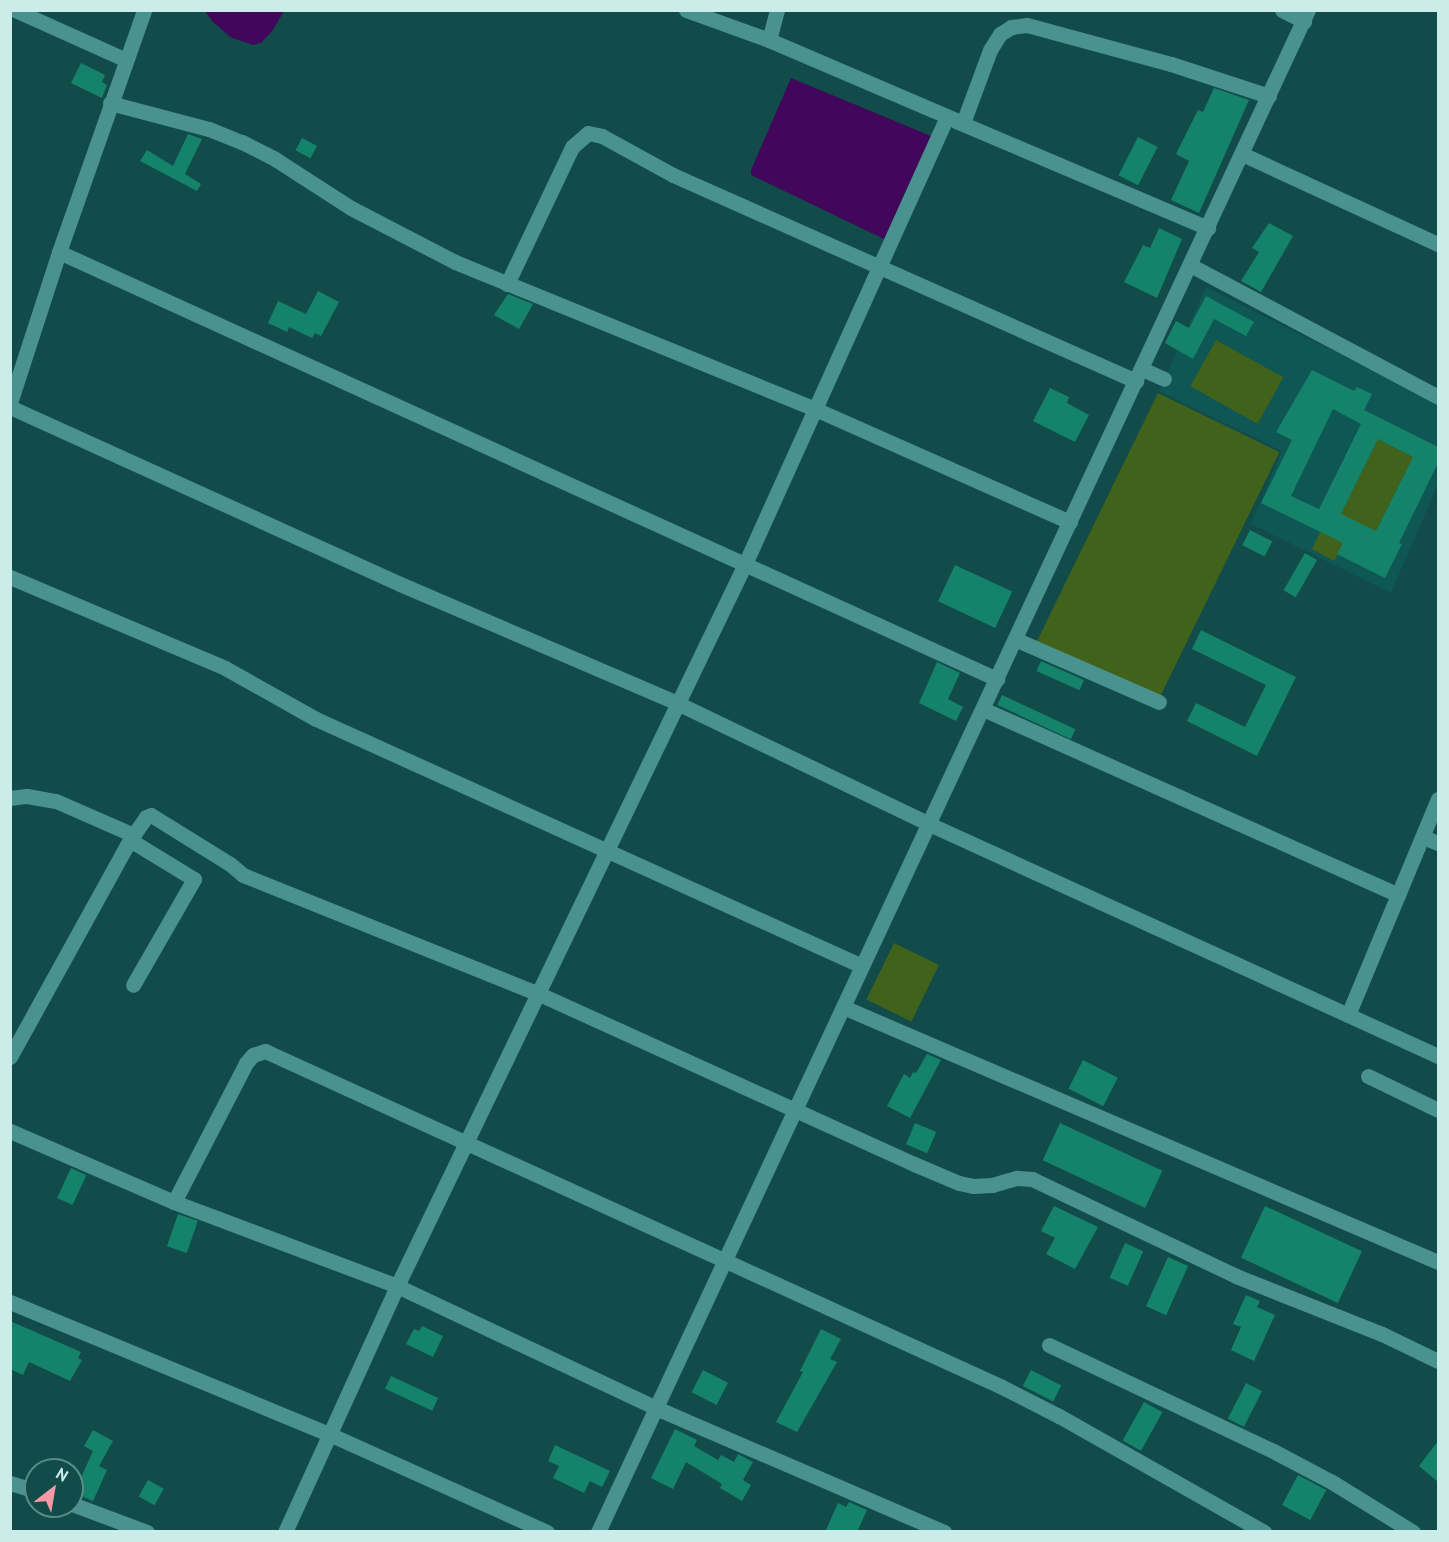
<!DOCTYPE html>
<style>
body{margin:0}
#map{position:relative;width:1449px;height:1542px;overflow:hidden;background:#114c4a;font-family:"PT Sans",sans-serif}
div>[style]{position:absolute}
.built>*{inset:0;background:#0e5754}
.green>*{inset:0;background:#40621b;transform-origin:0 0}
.water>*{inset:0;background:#41075b}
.building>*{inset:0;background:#148369;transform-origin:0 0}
.minor>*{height:15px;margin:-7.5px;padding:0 7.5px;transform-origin:7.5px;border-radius:7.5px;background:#4a928f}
span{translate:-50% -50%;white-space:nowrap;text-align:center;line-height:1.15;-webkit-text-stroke:4.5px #114c4a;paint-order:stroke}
.frame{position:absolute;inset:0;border:12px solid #caedea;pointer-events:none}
.north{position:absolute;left:24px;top:1458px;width:60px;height:60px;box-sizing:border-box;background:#114c4a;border:2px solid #5b8c8a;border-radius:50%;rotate:31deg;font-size:16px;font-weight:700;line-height:24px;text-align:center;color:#caedea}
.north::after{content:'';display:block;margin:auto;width:21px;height:27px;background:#f49aa5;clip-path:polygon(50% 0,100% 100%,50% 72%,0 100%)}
</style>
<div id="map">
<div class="built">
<div style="clip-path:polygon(1206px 287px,1438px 404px,1438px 484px,1391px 593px,1251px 524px,1282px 451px,1159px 391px)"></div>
</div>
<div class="green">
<div style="left:1216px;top:340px;width:77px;height:53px;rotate:29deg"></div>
<div style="left:1158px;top:393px;width:135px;height:277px;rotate:26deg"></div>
<div style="clip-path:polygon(1378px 439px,1413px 457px,1376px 531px,1354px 521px,1334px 561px,1312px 549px,1320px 532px,1330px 536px)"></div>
<div style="left:894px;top:943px;width:50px;height:63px;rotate:26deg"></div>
</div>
<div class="water">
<div style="clip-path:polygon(205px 11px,205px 10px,284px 11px,273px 30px,261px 43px,253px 45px,230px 37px,212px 21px)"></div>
<div style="clip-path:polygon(791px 78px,931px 136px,884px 239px,751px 175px,751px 170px)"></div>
</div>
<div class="building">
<div style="clip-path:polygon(81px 63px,105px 75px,102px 82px,107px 85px,102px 98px,71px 83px)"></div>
<div style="clip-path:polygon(1214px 88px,1249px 100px,1199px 213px,1171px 200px,1189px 161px,1176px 154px,1198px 110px,1203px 112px)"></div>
<div style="clip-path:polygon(188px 134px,202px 139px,185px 174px,201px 184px,197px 191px,140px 161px,147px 150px,173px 166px)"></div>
<div style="left:1138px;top:137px;width:22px;height:43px;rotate:27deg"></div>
<div style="left:302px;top:138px;width:17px;height:14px;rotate:28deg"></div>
<div style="clip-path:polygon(1269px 223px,1293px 236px,1261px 292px,1241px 281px,1259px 252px,1252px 248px)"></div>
<div style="clip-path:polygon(1159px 228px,1182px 239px,1157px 298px,1124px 282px,1143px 245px,1150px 248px)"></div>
<div style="clip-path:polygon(318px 291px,339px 302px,321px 336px,315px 333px,312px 338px,289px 327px,287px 332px,268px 323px,278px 301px,306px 314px)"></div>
<div style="clip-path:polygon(508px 294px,533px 304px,519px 329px,494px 315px)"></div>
<div style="clip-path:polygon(1206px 296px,1254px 322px,1246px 336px,1214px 319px,1193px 359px,1165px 343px,1176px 321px,1189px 328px)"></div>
<div style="clip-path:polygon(evenodd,1312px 370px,1354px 391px,1357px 387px,1372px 394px,1364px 410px,1438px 447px,1438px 463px,1399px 543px,1402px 544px,1385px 578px,1337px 554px,1343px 543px,1261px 503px,1292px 440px,1276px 432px,1312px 370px,1333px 409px,1361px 424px,1319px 509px,1291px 496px,1333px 409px,1312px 370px,1378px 439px,1413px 457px,1376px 531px,1341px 514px,1378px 439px)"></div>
<div style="clip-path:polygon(1050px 388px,1069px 397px,1067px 403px,1089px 415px,1075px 442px,1033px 421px)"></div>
<div style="left:1250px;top:530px;width:25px;height:17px;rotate:27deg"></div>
<div style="left:1305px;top:553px;width:14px;height:43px;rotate:30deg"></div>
<div style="left:955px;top:565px;width:63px;height:40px;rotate:25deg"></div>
<div style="clip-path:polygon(1201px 630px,1296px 677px,1257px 756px,1187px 721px,1196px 703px,1245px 727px,1266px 685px,1192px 649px)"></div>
<div style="left:1041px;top:661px;width:47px;height:11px;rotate:24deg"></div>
<div style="clip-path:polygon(937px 662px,960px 673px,948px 699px,963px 707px,956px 721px,919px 703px)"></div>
<div style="left:1002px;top:695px;width:81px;height:11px;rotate:25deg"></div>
<div style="clip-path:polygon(927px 1054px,941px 1060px,910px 1118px,887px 1106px,904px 1074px,910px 1078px,913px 1072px,916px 1073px)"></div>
<div style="left:1083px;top:1060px;width:39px;height:32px;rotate:27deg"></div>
<div style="left:915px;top:1123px;width:23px;height:23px;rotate:23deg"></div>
<div style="left:1060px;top:1123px;width:113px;height:41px;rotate:25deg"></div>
<div style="left:71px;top:1168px;width:17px;height:33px;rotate:25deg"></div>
<div style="clip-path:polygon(1054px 1206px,1098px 1227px,1075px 1269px,1046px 1254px,1055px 1238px,1041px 1231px)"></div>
<div style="left:1265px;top:1206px;width:107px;height:57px;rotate:25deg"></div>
<div style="left:178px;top:1214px;width:21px;height:34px;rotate:19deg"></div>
<div style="left:1125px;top:1243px;width:20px;height:38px;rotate:24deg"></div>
<div style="left:1168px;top:1257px;width:22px;height:54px;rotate:24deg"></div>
<div style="clip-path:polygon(1246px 1295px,1260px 1301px,1257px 1307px,1275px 1315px,1254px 1361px,1231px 1350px,1241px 1327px,1233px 1324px)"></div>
<div style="clip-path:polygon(10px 1321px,81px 1352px,78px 1358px,82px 1360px,70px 1381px,29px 1362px,23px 1375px,10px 1369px)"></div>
<div style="clip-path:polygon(422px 1326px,443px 1336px,433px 1357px,406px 1344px,414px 1329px,419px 1331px)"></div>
<div style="clip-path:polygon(821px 1329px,841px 1339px,830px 1359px,837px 1362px,797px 1432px,776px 1422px,803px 1372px,800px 1371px)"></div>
<div style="left:703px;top:1370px;width:28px;height:25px;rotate:27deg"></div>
<div style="left:1031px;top:1370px;width:34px;height:18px;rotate:27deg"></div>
<div style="left:391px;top:1376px;width:52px;height:14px;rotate:25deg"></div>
<div style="left:1246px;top:1383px;width:18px;height:40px;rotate:27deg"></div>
<div style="left:1144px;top:1402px;width:21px;height:44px;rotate:29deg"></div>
<div style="clip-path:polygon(675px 1429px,697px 1440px,694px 1446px,718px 1460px,721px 1455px,734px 1462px,738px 1454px,753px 1462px,743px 1480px,751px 1485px,742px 1501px,720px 1488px,722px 1484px,686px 1462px,673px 1489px,651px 1478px)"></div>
<div style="clip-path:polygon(93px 1430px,113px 1441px,99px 1466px,107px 1470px,93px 1501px,74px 1493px,93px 1451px,84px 1446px)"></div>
<div style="clip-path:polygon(1438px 1441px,1438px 1482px,1419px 1466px)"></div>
<div style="clip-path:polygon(555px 1445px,610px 1471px,602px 1487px,590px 1481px,584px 1493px,553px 1478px,559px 1466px,548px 1461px)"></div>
<div style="left:1298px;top:1475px;width:32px;height:34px;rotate:28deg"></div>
<div style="left:148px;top:1480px;width:18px;height:19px;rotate:29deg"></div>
<div style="clip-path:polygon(849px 1502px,867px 1510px,857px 1532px,825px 1532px,838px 1503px,846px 1507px)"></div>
</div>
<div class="minor">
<div style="left:15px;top:10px;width:122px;rotate:24.2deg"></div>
<div style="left:686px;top:10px;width:88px;rotate:19.9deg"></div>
<div style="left:769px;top:40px;width:203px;rotate:23.2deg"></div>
<div style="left:1282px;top:10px;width:25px;rotate:27deg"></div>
<div style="left:769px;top:40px;width:31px;rotate:-75deg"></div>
<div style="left:110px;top:103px;width:102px;rotate:14.7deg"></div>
<div style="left:209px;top:129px;width:35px;rotate:22deg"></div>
<div style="left:242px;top:142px;width:37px;rotate:27deg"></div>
<div style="left:275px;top:159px;width:90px;rotate:32.8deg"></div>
<div style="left:351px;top:208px;width:117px;rotate:27.4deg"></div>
<div style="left:455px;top:262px;width:389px;rotate:22.2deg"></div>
<div style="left:815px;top:409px;width:279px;rotate:23.9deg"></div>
<div style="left:956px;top:121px;width:274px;rotate:23deg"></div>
<div style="left:963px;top:123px;width:78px;rotate:-69.7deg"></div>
<div style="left:990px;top:50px;width:19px;rotate:-58deg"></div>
<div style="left:1000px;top:34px;width:13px;rotate:-32deg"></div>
<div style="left:1011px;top:27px;width:16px;rotate:-7deg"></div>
<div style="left:1027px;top:25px;width:149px;rotate:15.2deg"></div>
<div style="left:1171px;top:64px;width:103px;rotate:18.1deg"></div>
<div style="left:1242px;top:154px;width:216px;rotate:24.7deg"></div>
<div style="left:59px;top:252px;width:1031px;rotate:24.48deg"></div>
<div style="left:1190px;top:265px;width:281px;rotate:28deg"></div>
<div style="left:507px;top:284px;width:152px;rotate:-64.6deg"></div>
<div style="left:572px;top:147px;width:21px;rotate:-41deg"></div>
<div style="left:588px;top:133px;width:14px;rotate:12deg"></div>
<div style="left:602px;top:136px;width:81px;rotate:28.8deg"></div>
<div style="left:673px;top:175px;width:507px;rotate:23.99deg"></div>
<div style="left:1142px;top:369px;width:24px;rotate:24deg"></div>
<div style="left:10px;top:403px;width:159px;rotate:-72deg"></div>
<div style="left:59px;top:252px;width:256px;rotate:-70.6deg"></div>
<div style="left:10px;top:407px;width:428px;rotate:24.4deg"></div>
<div style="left:400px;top:584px;width:301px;rotate:23.2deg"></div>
<div style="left:677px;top:703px;width:280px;rotate:25.6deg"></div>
<div style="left:929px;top:824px;width:559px;rotate:24.5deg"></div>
<div style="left:10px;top:577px;width:233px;rotate:22.9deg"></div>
<div style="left:225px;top:668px;width:104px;rotate:29.3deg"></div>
<div style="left:316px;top:719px;width:599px;rotate:24.34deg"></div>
<div style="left:1015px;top:639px;width:157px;rotate:23.6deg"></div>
<div style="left:983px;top:709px;width:455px;rotate:24.1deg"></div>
<div style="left:10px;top:798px;width:17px;rotate:-7deg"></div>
<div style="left:27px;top:796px;width:29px;rotate:10deg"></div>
<div style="left:56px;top:801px;width:85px;rotate:23.6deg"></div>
<div style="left:1423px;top:837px;width:16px;rotate:22deg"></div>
<div style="left:130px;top:840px;width:75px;rotate:31.4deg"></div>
<div style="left:194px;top:879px;width:122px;rotate:119.9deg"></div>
<div style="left:843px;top:1007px;width:647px;rotate:23.2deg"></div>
<div style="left:1348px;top:1015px;width:234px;rotate:-67.4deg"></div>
<div style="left:10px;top:1057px;width:248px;rotate:-61.1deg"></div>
<div style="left:130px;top:840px;width:28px;rotate:-55deg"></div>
<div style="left:146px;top:817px;width:5px;rotate:-22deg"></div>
<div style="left:151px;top:815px;width:93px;rotate:31.8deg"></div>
<div style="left:230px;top:864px;width:17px;rotate:40deg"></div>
<div style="left:243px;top:875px;width:317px;rotate:21.9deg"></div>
<div style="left:537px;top:993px;width:414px;rotate:24.4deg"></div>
<div style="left:914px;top:1164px;width:49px;rotate:22.9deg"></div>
<div style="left:959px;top:1183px;width:14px;rotate:12deg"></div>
<div style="left:973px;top:1186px;width:19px;rotate:-3deg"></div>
<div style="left:992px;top:1185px;width:26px;rotate:-16deg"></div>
<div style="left:1017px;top:1178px;width:15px;rotate:4deg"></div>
<div style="left:1032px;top:1179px;width:226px;rotate:25.4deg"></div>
<div style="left:1236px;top:1276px;width:157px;rotate:21.7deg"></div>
<div style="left:1382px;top:1334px;width:62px;rotate:25.7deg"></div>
<div style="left:1368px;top:1076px;width:78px;rotate:25.9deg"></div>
<div style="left:10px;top:1131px;width:179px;rotate:23.4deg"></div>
<div style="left:174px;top:1202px;width:238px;rotate:20.6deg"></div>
<div style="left:397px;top:1286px;width:286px;rotate:25.2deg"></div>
<div style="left:656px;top:1408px;width:314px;rotate:23.3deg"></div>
<div style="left:174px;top:1202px;width:157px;rotate:-62.6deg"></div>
<div style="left:246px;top:1063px;width:11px;rotate:-49deg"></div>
<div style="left:253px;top:1055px;width:13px;rotate:-18deg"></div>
<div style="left:265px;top:1051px;width:808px;rotate:24.5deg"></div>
<div style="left:1000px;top:1386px;width:66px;rotate:27deg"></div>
<div style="left:1059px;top:1416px;width:236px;rotate:29.5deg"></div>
<div style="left:10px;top:1302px;width:345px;rotate:22.5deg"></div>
<div style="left:329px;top:1434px;width:239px;rotate:24.2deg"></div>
<div style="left:1049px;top:1345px;width:250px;rotate:25.3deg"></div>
<div style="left:1275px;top:1452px;width:64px;rotate:27.8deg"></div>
<div style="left:1332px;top:1482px;width:95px;rotate:31.7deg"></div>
<div style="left:10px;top:1483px;width:27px;rotate:17deg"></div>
<div style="left:72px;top:1504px;width:80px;rotate:20.5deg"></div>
<div style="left:285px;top:1532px;width:270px;rotate:-65.5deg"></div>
<div style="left:397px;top:1286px;width:801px;rotate:-64.27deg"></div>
<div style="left:745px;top:564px;width:491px;rotate:-65.7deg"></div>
<div style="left:598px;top:1532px;width:1679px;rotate:-64.99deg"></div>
</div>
<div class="frame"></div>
<div class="north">N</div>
</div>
